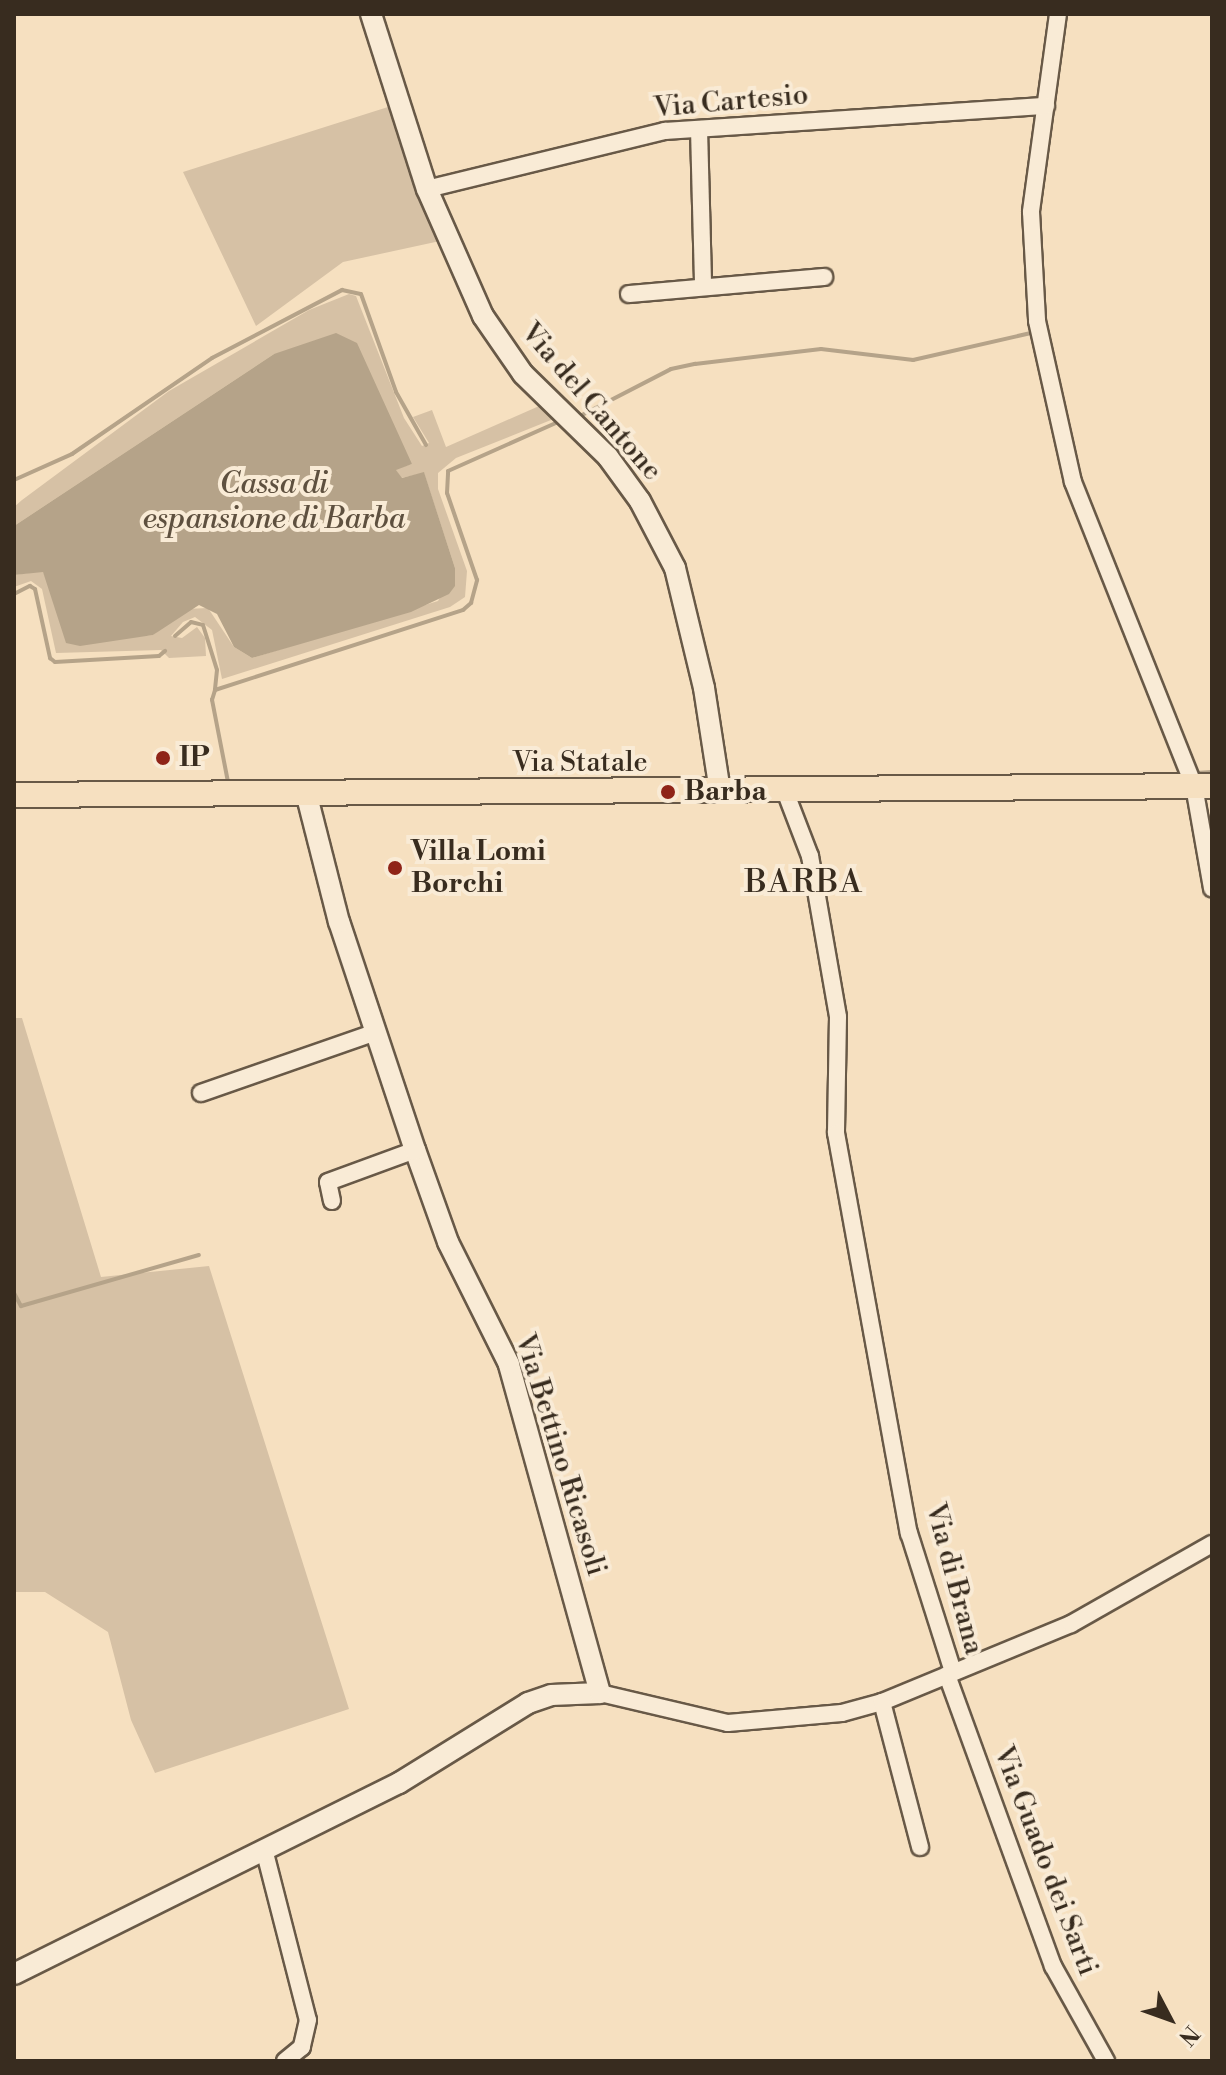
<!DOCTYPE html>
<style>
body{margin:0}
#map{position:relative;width:1226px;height:2075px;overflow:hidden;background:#f6e0c0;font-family:"Libre Bodoni",serif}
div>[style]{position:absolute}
.green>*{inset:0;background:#d6c1a5}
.water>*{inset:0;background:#b5a389}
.stream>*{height:4px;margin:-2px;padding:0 2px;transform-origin:2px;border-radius:2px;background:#b5a389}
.roads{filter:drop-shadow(2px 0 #685947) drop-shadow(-2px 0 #685947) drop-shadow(0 2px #685947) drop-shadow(0 -2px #685947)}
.minor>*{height:16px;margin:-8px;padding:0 8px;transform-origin:8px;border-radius:8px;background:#f9ebd6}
.tertiary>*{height:20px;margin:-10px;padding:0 10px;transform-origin:10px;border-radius:10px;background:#f9ebd6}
.primary>*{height:24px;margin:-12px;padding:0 12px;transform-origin:12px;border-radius:12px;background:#f6e0c0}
.dots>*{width:22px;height:22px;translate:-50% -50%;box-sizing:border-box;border:4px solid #f9ebd6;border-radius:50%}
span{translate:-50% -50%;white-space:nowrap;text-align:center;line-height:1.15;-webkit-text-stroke:8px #f9ebd6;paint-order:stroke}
.street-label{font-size:28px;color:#382c1f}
.poi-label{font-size:28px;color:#382c1f;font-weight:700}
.left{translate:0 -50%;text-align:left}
.water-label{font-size:30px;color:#5e503f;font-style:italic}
.quarter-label{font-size:32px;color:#382c1f;letter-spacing:2px}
.frame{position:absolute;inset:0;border:16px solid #382c1f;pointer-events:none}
.north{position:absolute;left:1130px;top:1979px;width:80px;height:80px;-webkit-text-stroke:6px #f9ebd6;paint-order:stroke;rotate:131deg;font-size:22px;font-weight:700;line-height:32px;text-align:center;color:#382c1f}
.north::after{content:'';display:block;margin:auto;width:28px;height:36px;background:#382c1f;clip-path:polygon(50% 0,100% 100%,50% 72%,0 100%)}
</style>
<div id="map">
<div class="green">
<div style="clip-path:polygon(388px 107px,440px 241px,343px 262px,256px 326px,183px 172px)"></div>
<div style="clip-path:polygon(349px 294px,356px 296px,404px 418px,422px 446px,429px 443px,413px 417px,432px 410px,446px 447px,546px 403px,556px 418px,456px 458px,438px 473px,438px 489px,467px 571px,465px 597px,450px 607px,222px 679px,212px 630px,195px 617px,183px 622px,171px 636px,182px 638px,197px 627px,205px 638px,206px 656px,169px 658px,161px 650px,56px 653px,42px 589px,31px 581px,14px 587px,14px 575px,43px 571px,54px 601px,122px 638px,153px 635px,186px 609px,208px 608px,234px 647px,252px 658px,438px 601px,455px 568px,424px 473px,401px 478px,395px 469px,412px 464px,274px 354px,14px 526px,14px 507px,22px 500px,169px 391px,309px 310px)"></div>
<div style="clip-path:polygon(14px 1018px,22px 1018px,101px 1277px,209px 1266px,349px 1709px,155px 1773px,131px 1720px,108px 1632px,45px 1592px,14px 1592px)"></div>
</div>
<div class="water">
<div style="clip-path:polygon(336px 333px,357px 343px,412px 464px,396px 470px,402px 478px,424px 472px,455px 568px,455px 586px,449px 594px,411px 612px,252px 658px,234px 647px,217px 614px,199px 605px,153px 635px,80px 646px,66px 643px,43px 572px,14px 575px,14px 526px,274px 354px)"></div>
</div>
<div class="stream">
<div style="left:582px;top:415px;width:100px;rotate:-27.3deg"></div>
<div style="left:671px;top:369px;width:25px;rotate:-12deg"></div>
<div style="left:695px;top:364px;width:127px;rotate:-6.8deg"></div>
<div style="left:821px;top:349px;width:93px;rotate:6.8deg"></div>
<div style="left:913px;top:360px;width:121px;rotate:-12.9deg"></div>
<div style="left:14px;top:480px;width:64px;rotate:-24.1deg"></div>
<div style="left:72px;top:454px;width:170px;rotate:-34.4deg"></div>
<div style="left:212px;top:358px;width:147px;rotate:-27.6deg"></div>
<div style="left:342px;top:290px;width:19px;rotate:12deg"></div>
<div style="left:361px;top:294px;width:104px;rotate:70.3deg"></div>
<div style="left:396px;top:392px;width:61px;rotate:60.5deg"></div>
<div style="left:14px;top:594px;width:18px;rotate:-27deg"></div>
<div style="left:30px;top:586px;width:6px;rotate:31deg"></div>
<div style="left:35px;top:589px;width:71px;rotate:77.7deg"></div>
<div style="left:50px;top:658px;width:6px;rotate:39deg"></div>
<div style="left:55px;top:662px;width:104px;rotate:-3.3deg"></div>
<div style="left:159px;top:656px;width:8px;rotate:-40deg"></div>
<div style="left:175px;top:636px;width:21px;rotate:-41deg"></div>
<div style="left:191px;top:622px;width:12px;rotate:14deg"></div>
<div style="left:203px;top:625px;width:47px;rotate:72.7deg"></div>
<div style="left:217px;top:670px;width:20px;rotate:96deg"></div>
<div style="left:1196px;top:773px;width:16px;rotate:-4deg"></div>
<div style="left:228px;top:782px;width:84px;rotate:-101deg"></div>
<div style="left:212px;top:700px;width:10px;rotate:-73deg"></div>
<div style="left:215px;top:690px;width:261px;rotate:-17.9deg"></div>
<div style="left:463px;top:610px;width:11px;rotate:-41deg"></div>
<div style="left:471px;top:603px;width:24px;rotate:-75deg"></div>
<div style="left:477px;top:580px;width:92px;rotate:-109deg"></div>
<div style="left:447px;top:493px;width:22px;rotate:-87deg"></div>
<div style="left:448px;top:471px;width:118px;rotate:-24deg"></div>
<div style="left:14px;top:1293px;width:15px;rotate:62deg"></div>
<div style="left:21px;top:1306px;width:185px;rotate:-16deg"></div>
</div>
<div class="roads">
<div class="minor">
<div style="left:1058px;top:14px;width:200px;rotate:97.8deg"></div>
<div style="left:1031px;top:212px;width:109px;rotate:86.8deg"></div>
<div style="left:1037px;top:321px;width:165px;rotate:77.4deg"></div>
<div style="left:1073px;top:482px;width:327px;rotate:68.3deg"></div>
<div style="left:1194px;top:786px;width:104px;rotate:80deg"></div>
<div style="left:699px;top:129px;width:158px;rotate:88.5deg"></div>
<div style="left:427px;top:189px;width:245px;rotate:-13.7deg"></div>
<div style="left:665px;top:131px;width:382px;rotate:-3.8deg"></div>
<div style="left:629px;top:294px;width:196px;rotate:-5deg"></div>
<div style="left:785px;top:791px;width:70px;rotate:69deg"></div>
<div style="left:810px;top:856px;width:163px;rotate:80.1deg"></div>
<div style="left:838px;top:1017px;width:116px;rotate:91deg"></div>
<div style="left:836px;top:1133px;width:407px;rotate:79.7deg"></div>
<div style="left:909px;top:1533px;width:146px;rotate:72.4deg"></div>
<div style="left:201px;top:1093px;width:185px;rotate:-19.2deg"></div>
<div style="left:332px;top:1201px;width:19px;rotate:-102deg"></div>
<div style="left:328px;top:1182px;width:93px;rotate:-20.2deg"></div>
<div style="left:947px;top:1675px;width:310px;rotate:70deg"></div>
<div style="left:1053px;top:1966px;width:109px;rotate:60.8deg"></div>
<div style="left:600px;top:1693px;width:131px;rotate:13.2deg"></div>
<div style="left:728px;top:1723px;width:114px;rotate:-5deg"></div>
<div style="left:842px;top:1713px;width:41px;rotate:-15.4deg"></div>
<div style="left:882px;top:1702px;width:204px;rotate:-22.4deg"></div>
<div style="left:1071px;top:1624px;width:162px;rotate:-29.6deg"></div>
<div style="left:882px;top:1702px;width:150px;rotate:75.3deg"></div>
<div style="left:265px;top:1853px;width:172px;rotate:75.6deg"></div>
<div style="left:308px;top:2020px;width:28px;rotate:103deg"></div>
<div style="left:302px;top:2047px;width:22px;rotate:141deg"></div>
</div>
<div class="tertiary">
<div style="left:371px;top:14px;width:184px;rotate:72.3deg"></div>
<div style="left:427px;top:189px;width:139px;rotate:66.2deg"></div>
<div style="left:483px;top:316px;width:70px;rotate:55.4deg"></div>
<div style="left:523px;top:374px;width:119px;rotate:44.3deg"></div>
<div style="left:608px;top:457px;width:54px;rotate:54deg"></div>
<div style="left:640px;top:501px;width:76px;rotate:62.4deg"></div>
<div style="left:675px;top:568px;width:123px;rotate:76.4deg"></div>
<div style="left:704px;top:688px;width:104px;rotate:81.2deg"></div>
<div style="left:14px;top:1974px;width:430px;rotate:-26.4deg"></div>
<div style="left:399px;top:1783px;width:152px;rotate:-31.8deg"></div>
<div style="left:528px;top:1703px;width:24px;rotate:-19deg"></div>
<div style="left:551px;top:1695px;width:49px;rotate:-2.3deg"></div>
<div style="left:600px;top:1693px;width:341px;rotate:-105.5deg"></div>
<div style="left:509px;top:1364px;width:136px;rotate:-116.6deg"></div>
<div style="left:448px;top:1242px;width:98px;rotate:-109.7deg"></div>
<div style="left:415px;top:1150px;width:240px;rotate:-108.4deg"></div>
<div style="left:339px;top:922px;width:133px;rotate:-104.3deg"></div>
</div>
<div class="primary">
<div style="left:14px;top:795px;width:1198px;rotate:-0.43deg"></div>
</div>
</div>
<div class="dots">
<div style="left:163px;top:758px;background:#8f2418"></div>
<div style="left:668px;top:792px;background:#8f2418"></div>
<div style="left:395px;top:868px;background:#8f2418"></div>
</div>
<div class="street-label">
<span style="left:731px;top:102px;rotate:-5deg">Via Cartesio</span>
<span style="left:591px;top:402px;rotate:49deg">Via del Cantone</span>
<span style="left:580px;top:763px">Via Statale</span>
<span style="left:560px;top:1455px;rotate:73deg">Via Bettino Ricasoli</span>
<span style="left:954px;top:1579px;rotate:75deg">Via di Brana</span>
<span style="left:1045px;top:1861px;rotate:69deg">Via Guado dei Sarti</span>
</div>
<div class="poi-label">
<span class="left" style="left:179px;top:758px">IP</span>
<span class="left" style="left:684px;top:792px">Barba</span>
<span class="left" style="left:411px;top:868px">Villa Lomi<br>Borchi</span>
</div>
<div class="water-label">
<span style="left:274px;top:501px">Cassa di<br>espansione di Barba</span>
</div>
<div class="quarter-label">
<span style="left:804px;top:882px">BARBA</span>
</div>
<div class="frame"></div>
<div class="north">N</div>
</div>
